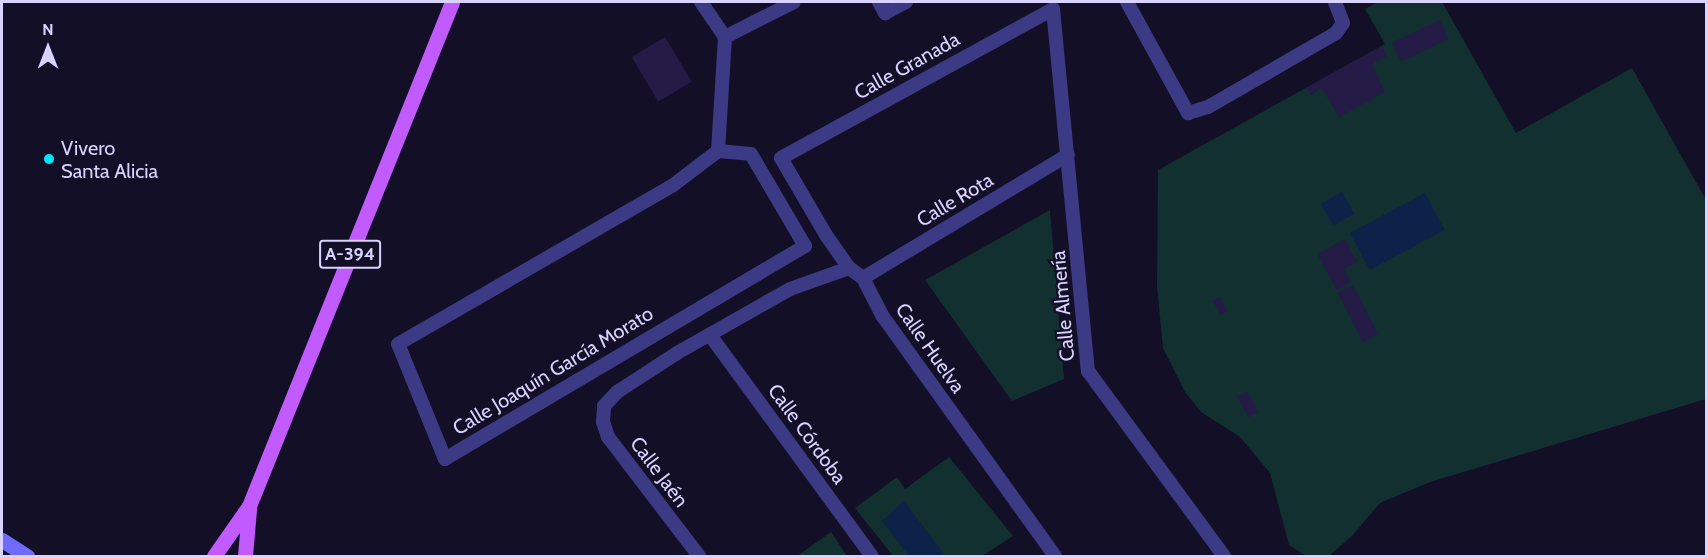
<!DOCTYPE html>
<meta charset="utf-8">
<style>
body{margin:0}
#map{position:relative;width:1708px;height:558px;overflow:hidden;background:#130f26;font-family:Cabin,sans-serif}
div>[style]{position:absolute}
.green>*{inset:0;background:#12302f}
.water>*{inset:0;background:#0c2248;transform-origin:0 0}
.building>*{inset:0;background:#241b47;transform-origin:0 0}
.street>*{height:14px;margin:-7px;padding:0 7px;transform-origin:7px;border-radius:7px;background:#3d3a85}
.secondary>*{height:15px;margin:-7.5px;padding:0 7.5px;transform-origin:7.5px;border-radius:7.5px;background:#6f6bff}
.primary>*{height:15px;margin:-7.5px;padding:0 7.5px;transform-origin:7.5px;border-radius:7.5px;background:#c25bff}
.dots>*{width:16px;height:16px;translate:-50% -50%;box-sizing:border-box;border:3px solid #130f26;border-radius:50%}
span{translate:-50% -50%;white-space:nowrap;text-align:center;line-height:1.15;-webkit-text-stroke:4.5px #130f26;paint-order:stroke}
.shield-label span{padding:2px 4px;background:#130f26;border:2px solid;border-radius:4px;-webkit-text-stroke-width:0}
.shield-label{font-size:18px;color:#d9d4ff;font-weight:700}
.street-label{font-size:20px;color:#d9d4ff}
.poi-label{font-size:20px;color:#d9d4ff}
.left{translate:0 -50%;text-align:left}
.frame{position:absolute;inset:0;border:3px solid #d9d4ff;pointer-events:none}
.north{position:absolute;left:18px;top:18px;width:60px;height:60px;-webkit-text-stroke:4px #130f26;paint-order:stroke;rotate:0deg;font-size:16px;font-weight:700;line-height:24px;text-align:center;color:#d9d4ff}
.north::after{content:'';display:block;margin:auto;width:21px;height:27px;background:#d9d4ff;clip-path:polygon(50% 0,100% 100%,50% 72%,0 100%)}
</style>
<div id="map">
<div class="green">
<div style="clip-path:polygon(1378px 2px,1442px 2px,1516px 133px,1632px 68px,1706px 200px,1706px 399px,1430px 482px,1380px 503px,1353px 535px,1329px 556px,1306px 556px,1289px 545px,1270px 473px,1240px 437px,1201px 412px,1185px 392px,1163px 348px,1157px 286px,1158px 170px,1385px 44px,1365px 9px)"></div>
<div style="clip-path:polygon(1050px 210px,1064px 379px,1012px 401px,925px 280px)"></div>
<div style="clip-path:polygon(949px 457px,1013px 536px,982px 556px,893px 556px,855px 508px,897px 477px,905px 489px)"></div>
<div style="clip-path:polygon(831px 532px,847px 556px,797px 556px)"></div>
</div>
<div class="water">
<div style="left:1342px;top:192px;width:25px;height:24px;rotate:61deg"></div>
<div style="left:1425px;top:193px;width:42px;height:85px;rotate:62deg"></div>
<div style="clip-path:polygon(904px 501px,944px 554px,941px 556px,909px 556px,882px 521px)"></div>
</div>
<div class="building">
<div style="left:1440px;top:20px;width:21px;height:53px;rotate:65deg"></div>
<div style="left:665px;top:37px;width:52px;height:39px;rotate:59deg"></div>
<div style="clip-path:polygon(1382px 46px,1387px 56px,1372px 64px,1385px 92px,1339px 117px,1322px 88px,1311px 95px,1306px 88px)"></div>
<div style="clip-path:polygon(1345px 239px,1357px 262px,1344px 269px,1351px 282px,1337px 290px,1317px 254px)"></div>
<div style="left:1353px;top:285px;width:55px;height:17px;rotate:63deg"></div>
<div style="left:1220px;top:297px;width:16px;height:8px;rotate:63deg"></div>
<div style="left:1247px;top:391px;width:24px;height:11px;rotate:62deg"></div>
</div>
<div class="street">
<div style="left:701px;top:2px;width:42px;rotate:55.6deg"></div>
<div style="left:725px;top:37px;width:114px;rotate:93.5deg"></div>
<div style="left:879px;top:2px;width:13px;rotate:61deg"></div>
<div style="left:885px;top:13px;width:24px;rotate:-28deg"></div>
<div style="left:1127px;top:2px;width:127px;rotate:61.2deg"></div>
<div style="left:1188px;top:113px;width:21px;rotate:-17deg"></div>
<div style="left:1208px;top:107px;width:148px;rotate:-30deg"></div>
<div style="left:1336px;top:33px;width:12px;rotate:-55deg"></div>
<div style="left:1343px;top:23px;width:22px;rotate:-111deg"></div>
<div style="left:725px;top:37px;width:77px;rotate:-26.9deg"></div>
<div style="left:718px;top:151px;width:33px;rotate:5deg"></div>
<div style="left:751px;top:154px;width:107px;rotate:59.6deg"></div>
<div style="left:805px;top:246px;width:418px;rotate:149.4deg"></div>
<div style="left:445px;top:459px;width:124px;rotate:-112.2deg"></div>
<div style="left:398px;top:344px;width:316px;rotate:-30deg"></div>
<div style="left:672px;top:186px;width:58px;rotate:-37.3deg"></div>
<div style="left:863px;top:278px;width:239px;rotate:-31deg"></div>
<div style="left:710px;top:335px;width:274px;rotate:53.8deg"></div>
<div style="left:699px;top:556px;width:150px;rotate:-127.4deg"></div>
<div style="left:608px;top:437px;width:16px;rotate:-108deg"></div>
<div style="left:603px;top:422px;width:16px;rotate:-86deg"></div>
<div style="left:604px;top:406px;width:19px;rotate:-47deg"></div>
<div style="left:617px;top:392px;width:72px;rotate:-33deg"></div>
<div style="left:677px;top:353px;width:130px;rotate:-29.5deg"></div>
<div style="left:790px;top:289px;width:63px;rotate:-19.6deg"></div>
<div style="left:1055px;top:556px;width:294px;rotate:-125.7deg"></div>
<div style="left:883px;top:317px;width:44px;rotate:-117.1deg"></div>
<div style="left:863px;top:278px;width:17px;rotate:-144deg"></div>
<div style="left:849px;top:268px;width:40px;rotate:-124.9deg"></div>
<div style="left:826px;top:235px;width:89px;rotate:-120.3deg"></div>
<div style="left:781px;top:158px;width:310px;rotate:-28.7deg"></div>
<div style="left:1053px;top:9px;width:364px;rotate:84.5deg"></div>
<div style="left:1088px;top:371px;width:230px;rotate:53.7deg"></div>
</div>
<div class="secondary">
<div style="left:2px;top:540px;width:30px;rotate:33deg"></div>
</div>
<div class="primary">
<div style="left:214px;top:556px;width:61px;rotate:-55deg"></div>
<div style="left:249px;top:506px;width:543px;rotate:-68.06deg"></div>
<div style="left:245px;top:556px;width:47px;rotate:-85.1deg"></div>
</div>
<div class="dots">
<div style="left:49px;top:159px;background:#00e5ff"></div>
</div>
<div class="shield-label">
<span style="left:350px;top:254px">A-394</span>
</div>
<div class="street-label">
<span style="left:907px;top:66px;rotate:-29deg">Calle Granada</span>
<span style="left:955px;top:200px;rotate:-31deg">Calle Rota</span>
<span style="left:1063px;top:306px;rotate:-95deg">Calle Almería</span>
<span style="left:930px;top:348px;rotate:55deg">Calle Huelva</span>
<span style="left:553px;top:371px;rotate:-31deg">Calle Joaquín García Morato</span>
<span style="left:807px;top:434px;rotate:54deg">Calle Córdoba</span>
<span style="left:659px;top:472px;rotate:53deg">Calle Jaén</span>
</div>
<div class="poi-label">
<span class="left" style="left:61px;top:160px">Vivero<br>Santa Alicia</span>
</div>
<div class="frame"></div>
<div class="north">N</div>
</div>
